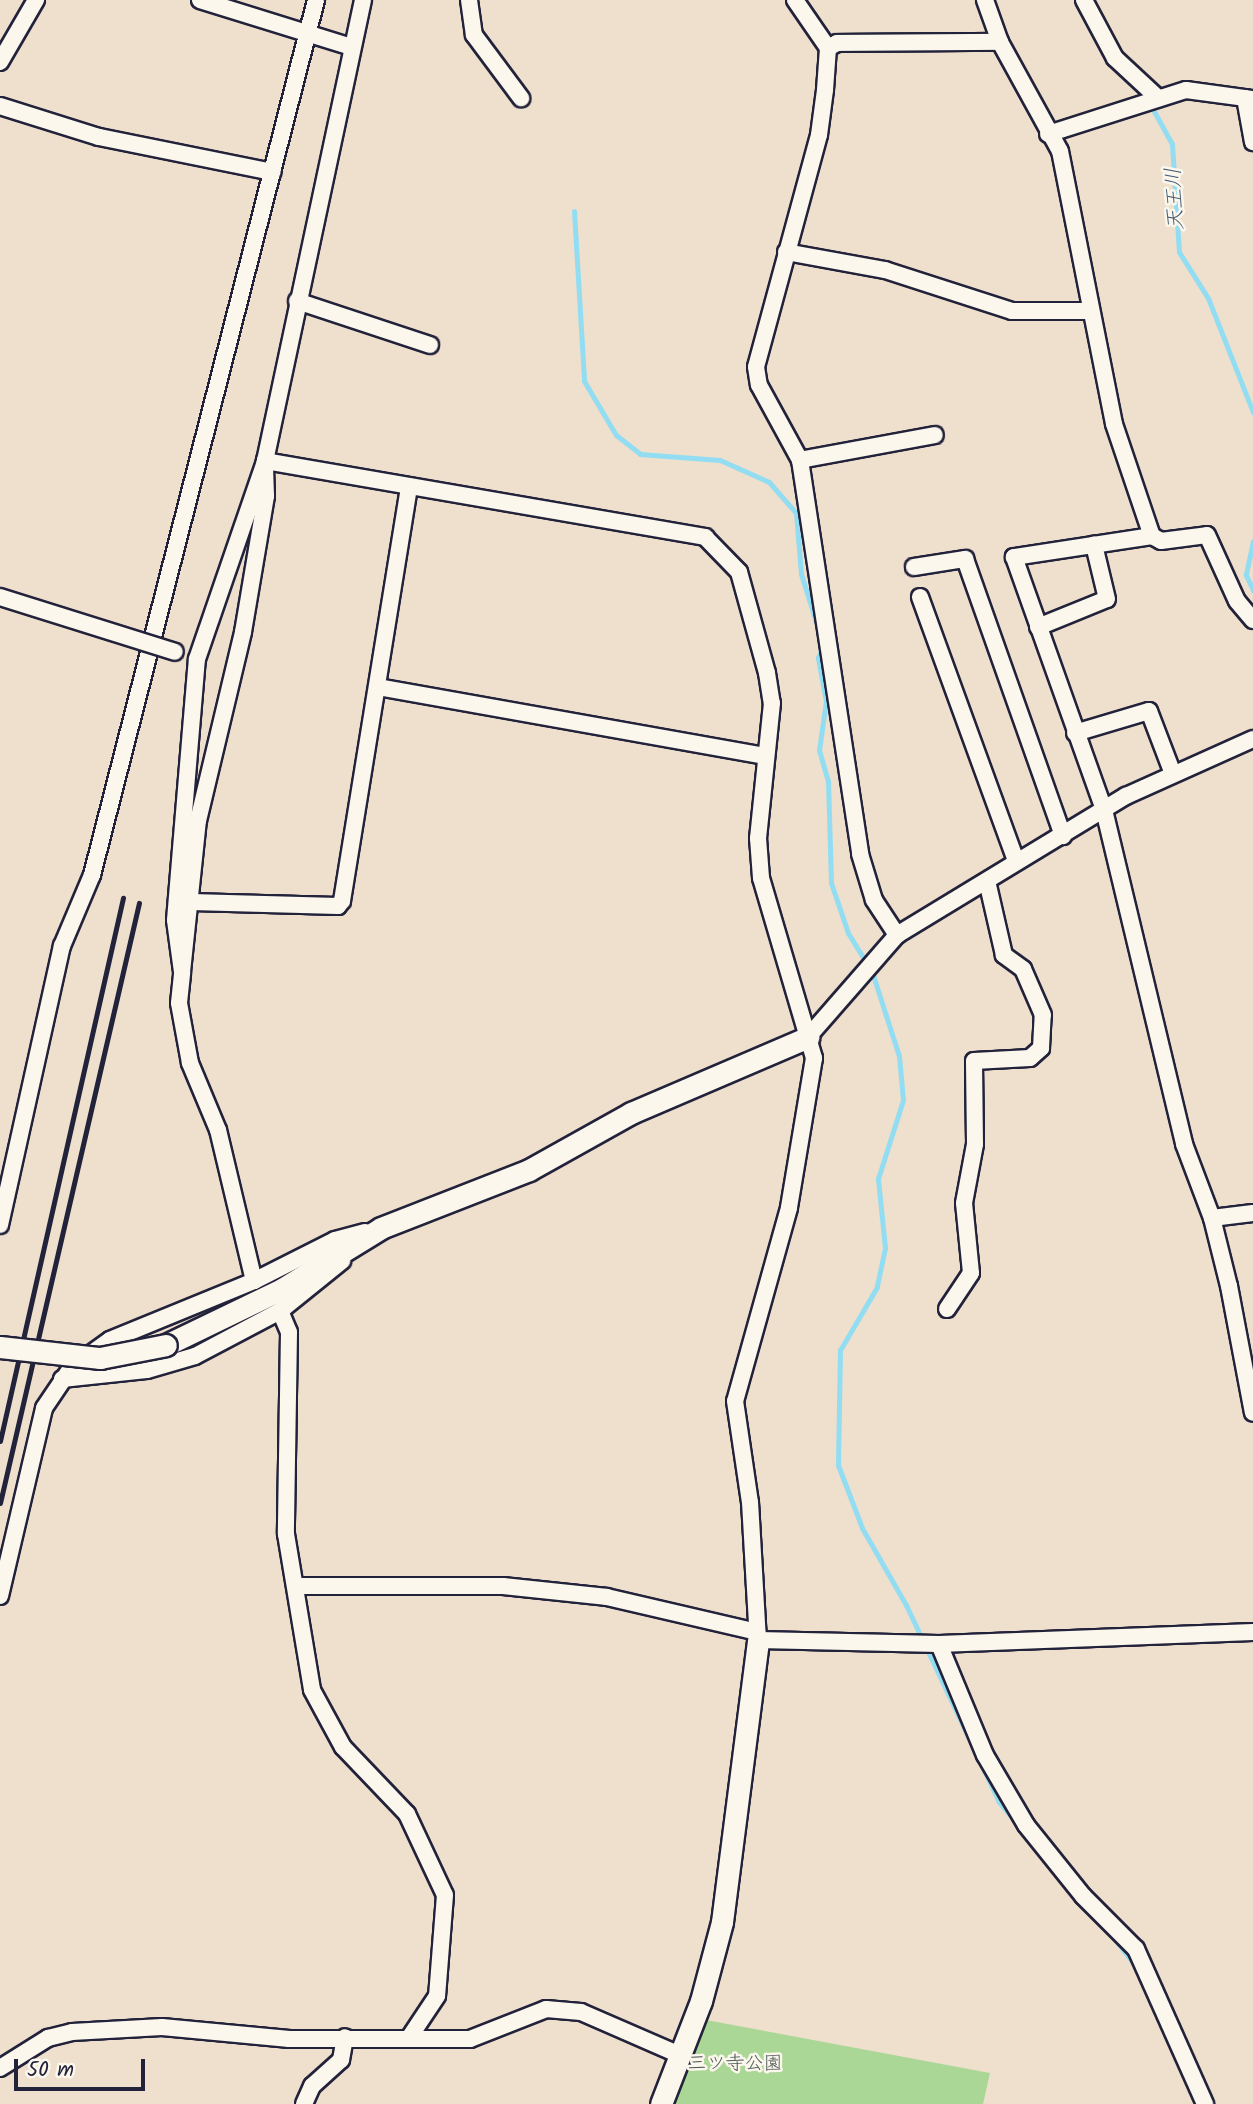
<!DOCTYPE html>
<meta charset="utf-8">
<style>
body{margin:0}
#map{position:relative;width:1253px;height:2104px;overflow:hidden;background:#efdfcd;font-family:Kalam,"Klee One",sans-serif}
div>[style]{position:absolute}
.green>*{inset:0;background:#abd796}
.stream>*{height:5px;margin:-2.5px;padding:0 2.5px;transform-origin:2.5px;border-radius:2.5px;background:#92ddf2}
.roads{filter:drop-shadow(2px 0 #22223b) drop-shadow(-2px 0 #22223b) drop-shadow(0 2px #22223b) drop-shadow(0 -2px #22223b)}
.minor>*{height:16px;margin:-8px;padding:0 8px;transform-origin:8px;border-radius:8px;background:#fbf7ec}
.tertiary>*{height:21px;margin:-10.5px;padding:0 10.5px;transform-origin:10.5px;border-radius:10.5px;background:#fbf7ec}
.rail>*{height:5px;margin:-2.5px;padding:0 2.5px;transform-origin:2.5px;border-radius:2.5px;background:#22223b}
.bridges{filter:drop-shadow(2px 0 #22223b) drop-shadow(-2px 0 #22223b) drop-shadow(0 2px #22223b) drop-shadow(0 -2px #22223b)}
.minor-bridge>*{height:16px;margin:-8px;padding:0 8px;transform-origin:8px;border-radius:8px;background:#fbf7ec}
.tertiary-bridge>*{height:21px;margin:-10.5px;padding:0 10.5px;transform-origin:10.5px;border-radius:10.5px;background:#fbf7ec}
span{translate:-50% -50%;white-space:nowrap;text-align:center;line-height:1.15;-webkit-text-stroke:5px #fbf7ec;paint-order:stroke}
.park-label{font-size:19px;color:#4b5856}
.water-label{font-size:21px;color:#445a72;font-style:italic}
.scale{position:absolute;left:14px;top:2059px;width:131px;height:32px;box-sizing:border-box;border:4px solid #22223b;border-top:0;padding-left:9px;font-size:21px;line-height:24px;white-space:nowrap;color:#22223b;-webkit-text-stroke:5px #fbf7ec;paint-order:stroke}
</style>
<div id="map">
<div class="green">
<div style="clip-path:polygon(706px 2020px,990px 2073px,983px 2104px,673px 2104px)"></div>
</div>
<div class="stream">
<div style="left:1150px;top:104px;width:46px;rotate:61.2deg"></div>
<div style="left:1172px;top:144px;width:108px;rotate:86.3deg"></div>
<div style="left:1179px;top:252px;width:54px;rotate:57.8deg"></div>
<div style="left:1208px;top:298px;width:123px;rotate:68.5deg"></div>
<div style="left:574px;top:211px;width:170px;rotate:86.6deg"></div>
<div style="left:584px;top:381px;width:63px;rotate:59.3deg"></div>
<div style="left:616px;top:435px;width:31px;rotate:38deg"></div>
<div style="left:640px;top:454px;width:80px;rotate:4.3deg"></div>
<div style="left:720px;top:460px;width:54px;rotate:24.2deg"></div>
<div style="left:769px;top:482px;width:41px;rotate:48.9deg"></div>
<div style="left:796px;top:513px;width:61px;rotate:85.3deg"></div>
<div style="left:801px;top:574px;width:60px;rotate:72.5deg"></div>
<div style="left:1253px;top:541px;width:35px;rotate:102deg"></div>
<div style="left:1246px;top:575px;width:17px;rotate:65deg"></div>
<div style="left:823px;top:646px;width:13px;rotate:113deg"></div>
<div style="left:818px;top:658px;width:44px;rotate:79.5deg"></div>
<div style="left:826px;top:701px;width:49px;rotate:98.1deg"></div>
<div style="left:819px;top:750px;width:32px;rotate:74deg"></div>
<div style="left:828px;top:781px;width:102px;rotate:88.3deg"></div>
<div style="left:831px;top:883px;width:53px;rotate:71.2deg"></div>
<div style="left:848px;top:933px;width:46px;rotate:58.4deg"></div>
<div style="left:872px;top:972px;width:88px;rotate:72.2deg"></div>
<div style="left:899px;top:1056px;width:44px;rotate:84.8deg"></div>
<div style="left:903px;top:1100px;width:83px;rotate:107.6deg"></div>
<div style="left:878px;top:1179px;width:69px;rotate:84.2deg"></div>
<div style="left:885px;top:1248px;width:40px;rotate:102deg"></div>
<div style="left:877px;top:1287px;width:73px;rotate:120.4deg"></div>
<div style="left:840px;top:1350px;width:115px;rotate:91deg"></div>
<div style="left:838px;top:1465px;width:67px;rotate:69.1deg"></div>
<div style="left:862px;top:1528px;width:89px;rotate:60.3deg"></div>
<div style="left:906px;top:1605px;width:218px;rotate:64.7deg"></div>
<div style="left:999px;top:1802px;width:26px;rotate:50deg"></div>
<div style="left:1113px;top:1937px;width:39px;rotate:52deg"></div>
</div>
<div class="roads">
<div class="minor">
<div style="left:200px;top:0;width:159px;rotate:17.2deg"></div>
<div style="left:469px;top:0;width:35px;rotate:82deg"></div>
<div style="left:474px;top:35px;width:79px;rotate:53.3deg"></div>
<div style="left:795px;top:0;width:58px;rotate:55.5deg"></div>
<div style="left:828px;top:48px;width:42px;rotate:94.1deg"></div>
<div style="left:825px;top:90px;width:45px;rotate:97.6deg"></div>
<div style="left:819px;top:135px;width:240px;rotate:105.2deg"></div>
<div style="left:756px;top:367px;width:18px;rotate:81deg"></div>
<div style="left:759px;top:385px;width:85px;rotate:61.3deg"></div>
<div style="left:800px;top:460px;width:399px;rotate:81.3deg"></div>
<div style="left:860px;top:854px;width:48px;rotate:73.1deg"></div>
<div style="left:874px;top:900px;width:42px;rotate:56.7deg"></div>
<div style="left:985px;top:0;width:45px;rotate:70.3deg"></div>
<div style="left:1000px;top:42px;width:124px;rotate:61.2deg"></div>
<div style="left:1060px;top:151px;width:278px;rotate:78.8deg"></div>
<div style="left:1114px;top:424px;width:118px;rotate:71.3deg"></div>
<div style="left:1152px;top:536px;width:10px;rotate:29deg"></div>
<div style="left:1161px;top:541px;width:46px;rotate:-7.4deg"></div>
<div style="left:1207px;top:535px;width:72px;rotate:65.6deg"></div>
<div style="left:1237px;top:601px;width:25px;rotate:50deg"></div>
<div style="left:1084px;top:0;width:66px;rotate:61.9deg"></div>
<div style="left:1115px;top:58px;width:59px;rotate:42.9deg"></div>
<div style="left:828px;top:48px;width:10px;rotate:-29deg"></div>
<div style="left:837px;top:43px;width:163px;rotate:-0.4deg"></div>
<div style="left:0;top:62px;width:72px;rotate:-59.9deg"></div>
<div style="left:1245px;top:98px;width:45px;rotate:79.7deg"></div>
<div style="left:0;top:106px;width:104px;rotate:17.4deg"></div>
<div style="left:99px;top:137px;width:177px;rotate:11.4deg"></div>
<div style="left:1048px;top:134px;width:145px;rotate:-17.7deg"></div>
<div style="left:1186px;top:90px;width:68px;rotate:7.7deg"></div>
<div style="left:786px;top:252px;width:101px;rotate:10.3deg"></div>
<div style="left:885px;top:270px;width:133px;rotate:17.9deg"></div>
<div style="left:1012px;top:311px;width:76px"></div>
<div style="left:297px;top:301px;width:140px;rotate:18.3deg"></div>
<div style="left:800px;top:460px;width:137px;rotate:-10.5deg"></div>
<div style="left:1152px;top:536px;width:140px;rotate:171.3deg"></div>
<div style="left:1014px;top:557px;width:269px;rotate:70.4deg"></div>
<div style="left:1104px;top:810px;width:343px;rotate:76.5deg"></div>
<div style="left:1184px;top:1144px;width:79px;rotate:69.3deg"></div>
<div style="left:1212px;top:1218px;width:70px;rotate:76deg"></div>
<div style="left:1229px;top:1286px;width:129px;rotate:79.3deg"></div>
<div style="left:914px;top:567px;width:52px;rotate:-8.9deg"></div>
<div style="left:965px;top:559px;width:294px;rotate:70.5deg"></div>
<div style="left:920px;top:597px;width:281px;rotate:70deg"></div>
<div style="left:1038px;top:627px;width:74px;rotate:-22.1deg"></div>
<div style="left:1107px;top:599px;width:56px;rotate:-103.5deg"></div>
<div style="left:378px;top:687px;width:393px;rotate:10.1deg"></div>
<div style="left:1075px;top:733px;width:77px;rotate:-16.6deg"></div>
<div style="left:1149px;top:711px;width:67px;rotate:69.1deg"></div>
<div style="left:191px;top:902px;width:147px;rotate:1.6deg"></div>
<div style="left:338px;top:906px;width:6px;rotate:-51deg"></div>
<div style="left:342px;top:901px;width:420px;rotate:-80.8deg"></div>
<div style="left:182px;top:972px;width:52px;rotate:-97.7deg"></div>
<div style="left:175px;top:920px;width:262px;rotate:-85.2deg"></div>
<div style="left:197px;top:659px;width:209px;rotate:-71deg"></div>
<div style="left:265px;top:461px;width:447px;rotate:9.8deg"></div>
<div style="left:705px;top:537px;width:49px;rotate:45.8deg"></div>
<div style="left:739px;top:572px;width:105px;rotate:74.5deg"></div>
<div style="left:767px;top:673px;width:30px;rotate:81deg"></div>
<div style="left:772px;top:703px;width:136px;rotate:95.9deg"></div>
<div style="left:758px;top:838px;width:40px;rotate:85.7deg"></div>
<div style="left:761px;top:878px;width:188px;rotate:73.6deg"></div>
<div style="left:814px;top:1058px;width:152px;rotate:99.5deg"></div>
<div style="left:789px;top:1208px;width:200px;rotate:105.6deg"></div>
<div style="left:735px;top:1401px;width:102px;rotate:81.6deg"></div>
<div style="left:750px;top:1502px;width:138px;rotate:86.7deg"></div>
<div style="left:758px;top:1640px;width:181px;rotate:1.3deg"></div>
<div style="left:939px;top:1644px;width:314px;rotate:-2.2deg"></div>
<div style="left:808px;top:1037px;width:135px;rotate:-48.9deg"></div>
<div style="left:897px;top:935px;width:268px;rotate:-31.3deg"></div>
<div style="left:1126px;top:796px;width:139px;rotate:-24.2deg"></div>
<div style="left:1212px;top:1218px;width:41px;rotate:-7deg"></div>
<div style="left:0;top:1225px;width:286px;rotate:-77.5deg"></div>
<div style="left:62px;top:946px;width:77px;rotate:-67.1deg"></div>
<div style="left:92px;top:875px;width:903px;rotate:-75.64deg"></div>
<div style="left:254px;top:1281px;width:155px;rotate:-103.4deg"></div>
<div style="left:218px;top:1130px;width:73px;rotate:-112.7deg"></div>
<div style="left:190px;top:1063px;width:61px;rotate:-100.4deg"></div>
<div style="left:179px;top:1003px;width:31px;rotate:-84deg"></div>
<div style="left:182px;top:972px;width:152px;rotate:-84deg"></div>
<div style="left:198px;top:821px;width:194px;rotate:-76.6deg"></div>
<div style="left:243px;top:632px;width:138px;rotate:-80.4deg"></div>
<div style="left:266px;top:496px;width:35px;rotate:-92deg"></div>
<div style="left:265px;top:461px;width:471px;rotate:-78deg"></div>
<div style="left:947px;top:1309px;width:43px;rotate:-56.3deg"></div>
<div style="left:971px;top:1273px;width:70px;rotate:-95.7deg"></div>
<div style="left:964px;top:1203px;width:60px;rotate:-79.4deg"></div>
<div style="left:975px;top:1144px;width:83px;rotate:-90.7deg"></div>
<div style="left:974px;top:1061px;width:56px;rotate:-3.1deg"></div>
<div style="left:1030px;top:1058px;width:15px;rotate:-42deg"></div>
<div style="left:1041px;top:1048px;width:33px;rotate:-87deg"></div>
<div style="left:1043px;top:1015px;width:50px;rotate:-113.5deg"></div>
<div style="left:1023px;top:969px;width:24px;rotate:-144deg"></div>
<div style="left:1004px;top:955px;width:76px;rotate:-102.9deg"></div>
<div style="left:280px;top:1311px;width:23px;rotate:67deg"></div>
<div style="left:289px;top:1332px;width:202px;rotate:90.9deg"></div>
<div style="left:286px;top:1534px;width:158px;rotate:80.5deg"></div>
<div style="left:312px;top:1690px;width:65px;rotate:61.5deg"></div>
<div style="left:343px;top:1747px;width:93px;rotate:46.3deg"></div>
<div style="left:407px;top:1814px;width:89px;rotate:64.9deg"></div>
<div style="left:445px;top:1895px;width:101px;rotate:94.5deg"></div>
<div style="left:437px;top:1996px;width:50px;rotate:123.7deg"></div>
<div style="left:62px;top:1379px;width:85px;rotate:-6deg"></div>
<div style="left:147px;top:1370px;width:50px;rotate:-16.3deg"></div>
<div style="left:195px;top:1356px;width:96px;rotate:-27.9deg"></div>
<div style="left:280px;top:1311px;width:80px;rotate:-38.9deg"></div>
<div style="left:298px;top:1586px;width:205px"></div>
<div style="left:503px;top:1586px;width:105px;rotate:6deg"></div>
<div style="left:607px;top:1597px;width:154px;rotate:13.1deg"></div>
<div style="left:0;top:1596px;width:193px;rotate:-76.8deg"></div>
<div style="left:44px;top:1408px;width:48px;rotate:-56deg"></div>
<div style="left:71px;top:1368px;width:48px;rotate:-35.7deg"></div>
<div style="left:110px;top:1340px;width:156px;rotate:-22.3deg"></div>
<div style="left:254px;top:1281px;width:91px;rotate:-26.8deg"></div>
<div style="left:335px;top:1240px;width:31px;rotate:-15deg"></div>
<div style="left:939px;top:1644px;width:120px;rotate:67.5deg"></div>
<div style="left:985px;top:1755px;width:81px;rotate:59.6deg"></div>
<div style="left:1026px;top:1825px;width:91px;rotate:51.2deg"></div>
<div style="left:1083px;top:1896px;width:75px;rotate:45deg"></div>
<div style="left:1136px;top:1949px;width:170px;rotate:66deg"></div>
<div style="left:0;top:2068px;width:57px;rotate:-32deg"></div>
<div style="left:48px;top:2038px;width:25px;rotate:-14deg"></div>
<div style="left:72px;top:2032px;width:90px;rotate:-3.2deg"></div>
<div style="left:162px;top:2027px;width:128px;rotate:5.4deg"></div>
<div style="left:289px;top:2039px;width:181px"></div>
<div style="left:470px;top:2039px;width:82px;rotate:-21.5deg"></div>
<div style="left:546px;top:2009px;width:35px;rotate:5deg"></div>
<div style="left:581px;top:2012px;width:110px;rotate:23.5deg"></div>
<div style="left:304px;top:2104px;width:20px;rotate:-66deg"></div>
<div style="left:312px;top:2086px;width:39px;rotate:-42deg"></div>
<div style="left:341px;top:2060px;width:23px;rotate:-80deg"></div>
</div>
<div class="tertiary">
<div style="left:166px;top:1345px;width:129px;rotate:-25.8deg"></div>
<div style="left:282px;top:1289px;width:116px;rotate:-31.6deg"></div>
<div style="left:381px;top:1228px;width:159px;rotate:-21.4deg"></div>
<div style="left:529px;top:1170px;width:117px;rotate:-29.2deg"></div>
<div style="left:631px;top:1113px;width:193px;rotate:-23.2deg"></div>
<div style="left:661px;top:2104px;width:110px;rotate:-68.8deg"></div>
<div style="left:701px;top:2001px;width:82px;rotate:-75.1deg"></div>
<div style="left:722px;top:1922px;width:284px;rotate:-82.7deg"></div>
</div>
</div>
<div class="rail">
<div style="left:0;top:1441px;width:557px;rotate:-77.24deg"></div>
<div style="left:0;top:1503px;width:616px;rotate:-76.96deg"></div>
</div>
<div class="bridges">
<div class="minor-bridge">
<div style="left:0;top:597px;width:183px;rotate:17.4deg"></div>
</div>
<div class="tertiary-bridge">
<div style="left:0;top:1347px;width:101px;rotate:6.3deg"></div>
<div style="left:100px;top:1358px;width:67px;rotate:-11.1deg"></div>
</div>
</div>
<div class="park-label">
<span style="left:735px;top:2065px">三ツ寺公園</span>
</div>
<div class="water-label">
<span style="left:1176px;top:199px;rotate:-93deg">天王川</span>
</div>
<div class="scale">50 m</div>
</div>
